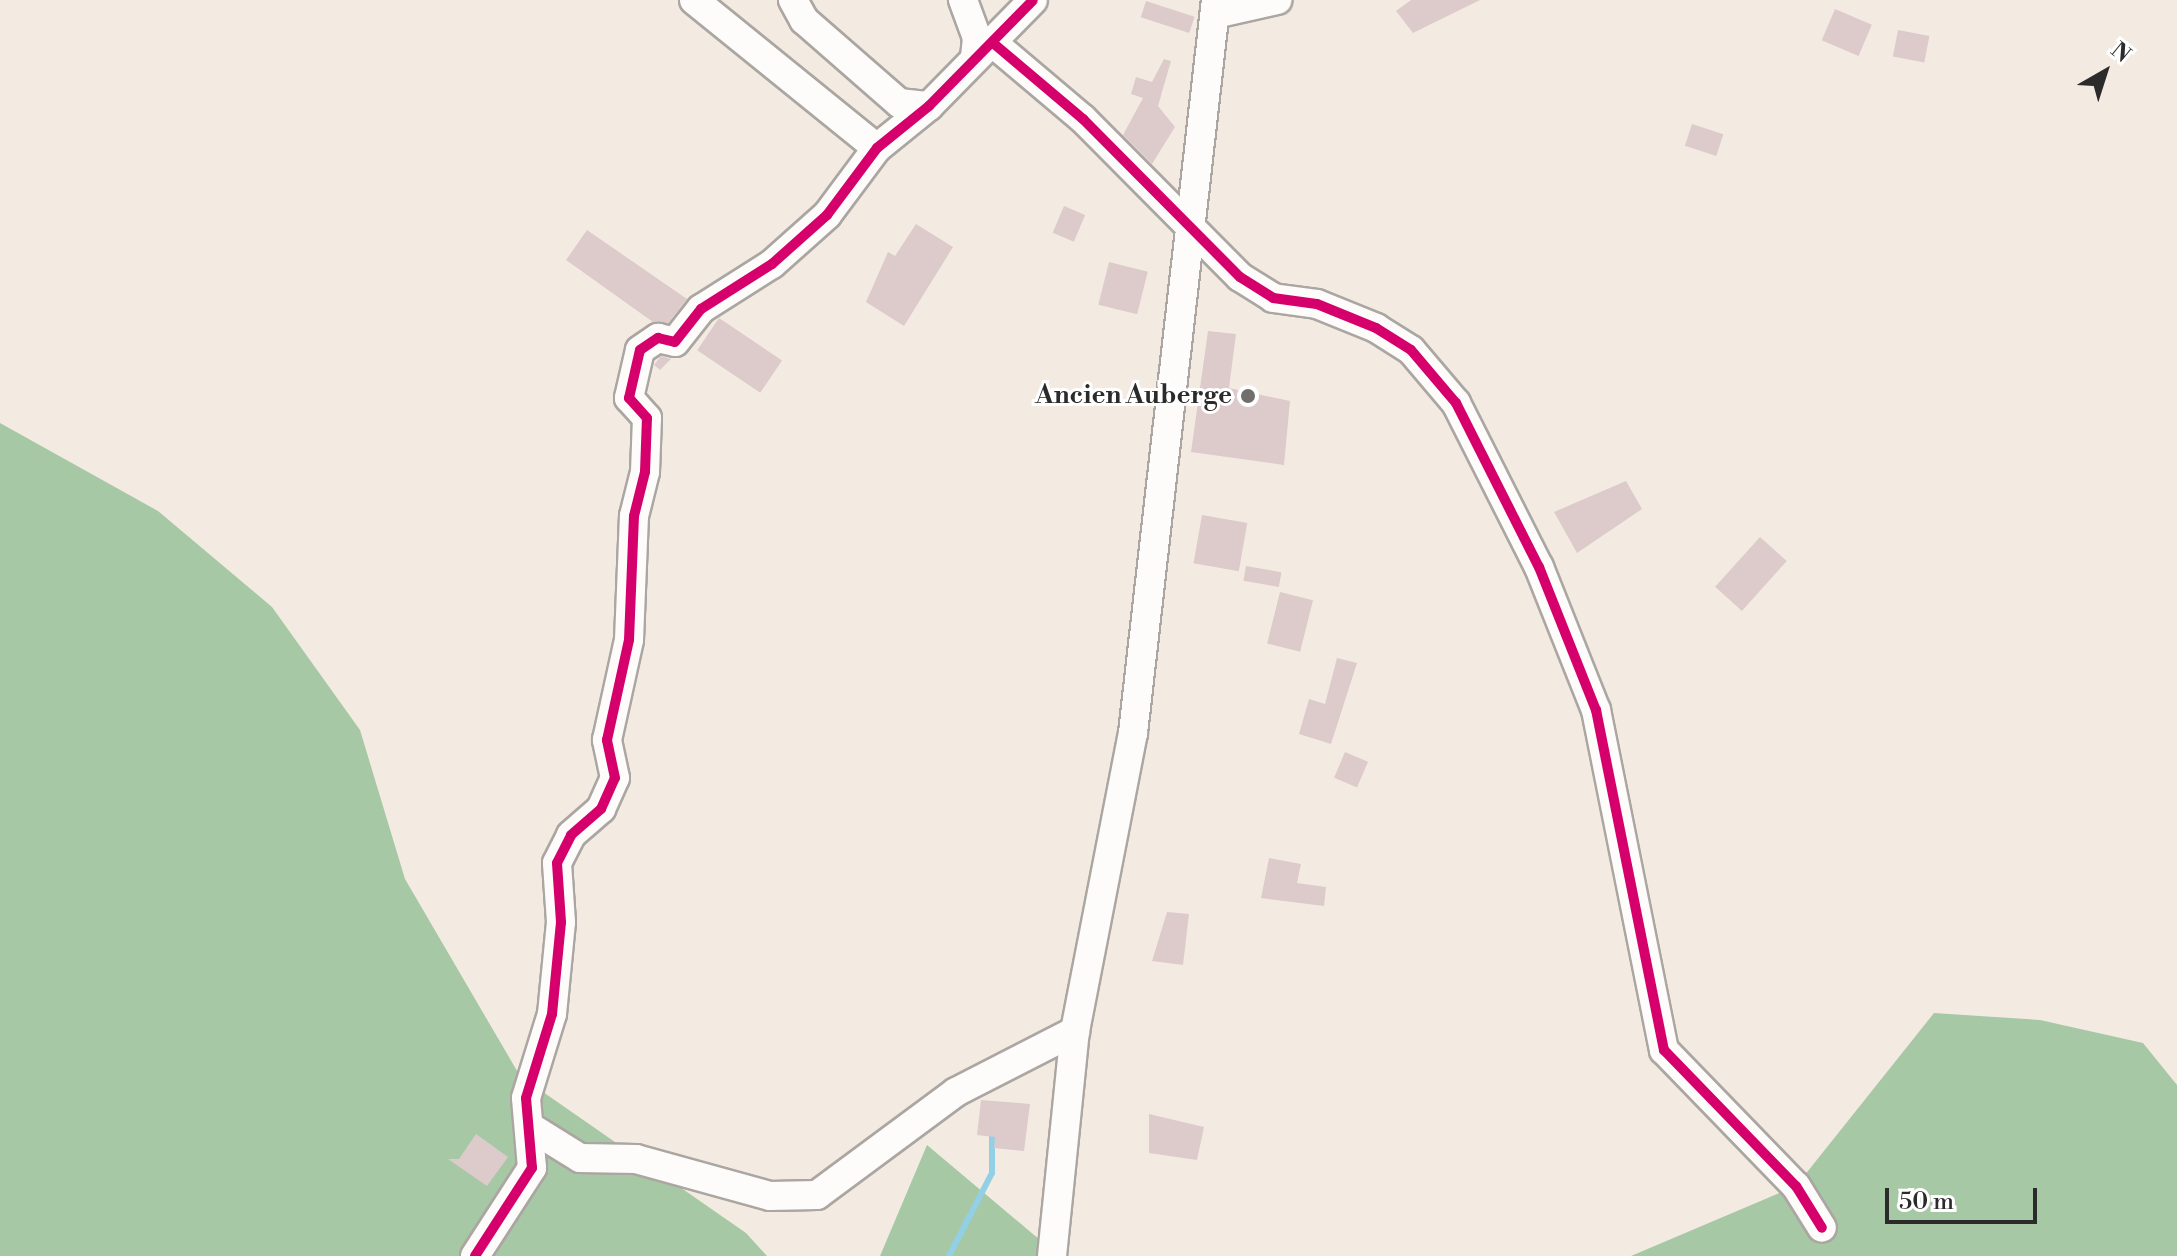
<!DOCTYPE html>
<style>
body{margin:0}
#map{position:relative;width:2177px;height:1256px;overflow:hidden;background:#f3ebe2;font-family:"Libre Bodoni",serif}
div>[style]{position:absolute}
.forest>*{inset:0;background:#a6c8a4}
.stream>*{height:6px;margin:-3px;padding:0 3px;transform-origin:3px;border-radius:3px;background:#93d0e6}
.building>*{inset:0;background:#ddcacb;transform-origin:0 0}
.roads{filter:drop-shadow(2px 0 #aba6a1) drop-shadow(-2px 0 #aba6a1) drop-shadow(0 2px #aba6a1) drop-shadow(0 -2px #aba6a1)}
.minor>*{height:28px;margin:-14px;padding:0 14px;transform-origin:14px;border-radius:14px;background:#fdfcfb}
.cycleway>*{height:10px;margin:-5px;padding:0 5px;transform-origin:5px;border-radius:5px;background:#d6006c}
.dots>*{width:22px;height:22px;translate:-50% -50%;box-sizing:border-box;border:4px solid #fff;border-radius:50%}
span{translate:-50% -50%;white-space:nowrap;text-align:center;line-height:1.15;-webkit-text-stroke:6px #fff;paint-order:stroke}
.poi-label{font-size:26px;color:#2b2b2b;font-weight:700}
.right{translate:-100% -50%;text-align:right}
.north{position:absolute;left:2065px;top:32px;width:80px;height:80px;-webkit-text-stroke:6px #fff;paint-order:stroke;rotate:39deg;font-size:22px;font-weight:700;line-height:32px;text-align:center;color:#2b2b2b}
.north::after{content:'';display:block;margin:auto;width:28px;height:36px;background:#2b2b2b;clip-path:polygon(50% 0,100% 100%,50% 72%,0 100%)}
.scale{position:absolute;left:1885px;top:1188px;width:152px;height:36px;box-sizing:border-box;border:4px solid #2b2b2b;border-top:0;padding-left:10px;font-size:24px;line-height:28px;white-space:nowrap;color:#2b2b2b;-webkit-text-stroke:6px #fff;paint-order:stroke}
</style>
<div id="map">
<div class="forest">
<div style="clip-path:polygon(0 423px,158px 511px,272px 607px,360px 730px,405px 879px,520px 1076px,746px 1233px,767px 1256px,0 1256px)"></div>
<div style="clip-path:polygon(1934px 1013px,2040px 1020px,2143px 1043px,2177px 1085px,2177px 1256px,1631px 1256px,1796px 1186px)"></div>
<div style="clip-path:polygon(927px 1145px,1059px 1256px,880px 1256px)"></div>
</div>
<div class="stream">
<div style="left:949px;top:1256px;width:93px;rotate:-62.6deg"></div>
<div style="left:992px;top:1173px;width:36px;rotate:-90deg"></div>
</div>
<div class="building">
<div style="clip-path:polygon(1411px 0,1480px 0,1413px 33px,1396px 11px)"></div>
<div style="left:1146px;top:1px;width:51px;height:17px;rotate:18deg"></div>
<div style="left:1835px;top:9px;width:40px;height:34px;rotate:23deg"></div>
<div style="left:1898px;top:30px;width:32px;height:27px;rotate:11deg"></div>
<div style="clip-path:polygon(1164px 59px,1171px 61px,1158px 106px,1175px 127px,1152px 164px,1123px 135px,1143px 98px,1131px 94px,1136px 77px,1152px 82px)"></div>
<div style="left:1692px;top:124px;width:33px;height:23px;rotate:18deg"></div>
<div style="left:1064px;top:206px;width:23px;height:29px;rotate:23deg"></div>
<div style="clip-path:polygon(916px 224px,953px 247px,904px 326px,866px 302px,888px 252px,895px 256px)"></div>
<div style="clip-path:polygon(587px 230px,687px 299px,668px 323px,653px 322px,566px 260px)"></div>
<div style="left:1109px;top:262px;width:40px;height:44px;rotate:14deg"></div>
<div style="left:719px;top:318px;width:76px;height:39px;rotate:34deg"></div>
<div style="clip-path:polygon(1208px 331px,1236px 334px,1229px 388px,1290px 401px,1284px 465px,1191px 452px)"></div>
<div style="clip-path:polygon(661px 356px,671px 359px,660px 370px,654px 365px)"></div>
<div style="clip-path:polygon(1626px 481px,1642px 509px,1577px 553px,1554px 512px)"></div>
<div style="left:1202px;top:515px;width:46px;height:49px;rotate:10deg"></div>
<div style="left:1760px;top:537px;width:36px;height:67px;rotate:42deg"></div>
<div style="left:1246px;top:566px;width:36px;height:15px;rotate:10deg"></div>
<div style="left:1280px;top:592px;width:34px;height:53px;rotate:14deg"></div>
<div style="clip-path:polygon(1337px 658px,1357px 663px,1331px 744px,1299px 734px,1309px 699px,1325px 704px)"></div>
<div style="left:1345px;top:752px;width:25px;height:28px;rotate:23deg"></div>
<div style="clip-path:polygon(1269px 858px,1301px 864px,1297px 883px,1326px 887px,1324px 906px,1261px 898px)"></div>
<div style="clip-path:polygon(1167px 912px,1189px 914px,1183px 965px,1152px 961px)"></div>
<div style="clip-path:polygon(981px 1100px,1030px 1104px,1024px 1151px,994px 1148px,995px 1137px,977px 1135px)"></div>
<div style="clip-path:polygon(1149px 1114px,1204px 1127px,1197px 1160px,1149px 1153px)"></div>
<div style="clip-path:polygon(476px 1134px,508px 1157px,487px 1186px,448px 1159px,459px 1159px)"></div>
</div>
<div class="roads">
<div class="minor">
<div style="left:694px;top:0;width:235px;rotate:39deg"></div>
<div style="left:793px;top:0;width:23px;rotate:61deg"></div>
<div style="left:804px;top:20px;width:126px;rotate:41.1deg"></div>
<div style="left:899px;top:103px;width:30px;rotate:6deg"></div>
<div style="left:963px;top:0;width:40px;rotate:69.8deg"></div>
<div style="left:977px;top:38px;width:18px;rotate:96deg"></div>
<div style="left:1215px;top:14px;width:64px;rotate:-12.7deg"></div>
<div style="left:993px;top:43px;width:118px;rotate:40.2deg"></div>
<div style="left:1083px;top:119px;width:223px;rotate:45.2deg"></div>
<div style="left:1240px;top:277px;width:39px;rotate:32deg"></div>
<div style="left:1273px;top:298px;width:44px;rotate:7.8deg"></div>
<div style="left:1317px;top:304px;width:64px;rotate:22.1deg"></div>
<div style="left:1376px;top:328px;width:41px;rotate:32.2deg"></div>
<div style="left:1411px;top:350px;width:70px;rotate:49.7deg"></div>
<div style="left:1456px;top:403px;width:184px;rotate:63.2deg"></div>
<div style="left:1539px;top:567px;width:154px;rotate:68.3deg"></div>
<div style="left:1596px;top:710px;width:347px;rotate:78.7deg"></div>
<div style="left:1664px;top:1050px;width:190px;rotate:45.9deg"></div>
<div style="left:1796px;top:1186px;width:49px;rotate:58.2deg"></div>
<div style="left:530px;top:1127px;width:59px;rotate:31.8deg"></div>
<div style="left:580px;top:1158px;width:56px;rotate:1deg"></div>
<div style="left:636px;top:1159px;width:139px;rotate:15.4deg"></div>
<div style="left:770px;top:1196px;width:47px;rotate:-1.2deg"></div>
<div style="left:817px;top:1195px;width:173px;rotate:-36.5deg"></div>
<div style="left:956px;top:1092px;width:134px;rotate:-27.1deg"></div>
<div style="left:475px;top:1256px;width:105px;rotate:-57.1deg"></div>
<div style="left:532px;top:1168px;width:70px;rotate:-94.9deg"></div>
<div style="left:526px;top:1098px;width:88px;rotate:-72.8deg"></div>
<div style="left:552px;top:1014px;width:92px;rotate:-84.4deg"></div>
<div style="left:561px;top:922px;width:59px;rotate:-93.9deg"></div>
<div style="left:557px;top:863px;width:31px;rotate:-63deg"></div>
<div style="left:571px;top:835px;width:40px;rotate:-41deg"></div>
<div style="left:601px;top:809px;width:34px;rotate:-66deg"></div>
<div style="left:615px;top:778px;width:39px;rotate:-102deg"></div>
<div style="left:607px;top:740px;width:102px;rotate:-77.6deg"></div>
<div style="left:629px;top:640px;width:124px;rotate:-87.7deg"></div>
<div style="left:634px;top:516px;width:45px;rotate:-76deg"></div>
<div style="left:645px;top:472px;width:54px;rotate:-87.9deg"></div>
<div style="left:647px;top:418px;width:27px;rotate:-132deg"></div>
<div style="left:629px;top:398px;width:49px;rotate:-77.1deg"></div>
<div style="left:640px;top:350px;width:22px;rotate:-34deg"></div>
<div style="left:658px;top:338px;width:17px;rotate:13deg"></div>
<div style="left:675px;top:342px;width:42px;rotate:-51.8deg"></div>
<div style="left:701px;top:309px;width:84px;rotate:-32.4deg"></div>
<div style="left:772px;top:264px;width:74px;rotate:-41.7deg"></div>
<div style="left:827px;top:215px;width:84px;rotate:-53.3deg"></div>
<div style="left:877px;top:148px;width:67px;rotate:-38.9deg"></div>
<div style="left:929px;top:106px;width:148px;rotate:-45.5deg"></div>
<div style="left:1052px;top:1256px;width:226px;rotate:-84.2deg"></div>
<div style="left:1075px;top:1031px;width:304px;rotate:-79deg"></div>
<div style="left:1133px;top:733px;width:738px;rotate:-83.54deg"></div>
</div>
</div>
<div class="cycleway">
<div style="left:993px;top:43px;width:118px;rotate:40.2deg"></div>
<div style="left:1083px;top:119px;width:223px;rotate:45.2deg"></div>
<div style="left:1240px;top:277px;width:39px;rotate:32deg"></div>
<div style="left:1273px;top:298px;width:44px;rotate:7.8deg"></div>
<div style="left:1317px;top:304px;width:64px;rotate:22.1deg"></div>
<div style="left:1376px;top:328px;width:41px;rotate:32.2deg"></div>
<div style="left:1411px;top:350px;width:70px;rotate:49.7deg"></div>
<div style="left:1456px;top:403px;width:184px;rotate:63.2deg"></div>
<div style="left:1539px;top:567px;width:154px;rotate:68.3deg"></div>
<div style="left:1596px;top:710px;width:347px;rotate:78.7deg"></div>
<div style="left:1664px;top:1050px;width:190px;rotate:45.9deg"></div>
<div style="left:1796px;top:1186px;width:49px;rotate:58.2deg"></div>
<div style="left:475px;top:1256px;width:105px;rotate:-57.1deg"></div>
<div style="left:532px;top:1168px;width:70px;rotate:-94.9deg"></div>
<div style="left:526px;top:1098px;width:88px;rotate:-72.8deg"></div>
<div style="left:552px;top:1014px;width:92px;rotate:-84.4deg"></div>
<div style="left:561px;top:922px;width:59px;rotate:-93.9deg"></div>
<div style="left:557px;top:863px;width:31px;rotate:-63deg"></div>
<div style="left:571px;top:835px;width:40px;rotate:-41deg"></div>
<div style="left:601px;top:809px;width:34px;rotate:-66deg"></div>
<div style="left:615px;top:778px;width:39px;rotate:-102deg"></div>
<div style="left:607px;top:740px;width:102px;rotate:-77.6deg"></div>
<div style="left:629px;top:640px;width:124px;rotate:-87.7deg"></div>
<div style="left:634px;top:516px;width:45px;rotate:-76deg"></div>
<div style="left:645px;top:472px;width:54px;rotate:-87.9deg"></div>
<div style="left:647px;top:418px;width:27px;rotate:-132deg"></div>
<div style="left:629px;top:398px;width:49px;rotate:-77.1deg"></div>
<div style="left:640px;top:350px;width:22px;rotate:-34deg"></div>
<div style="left:658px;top:338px;width:17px;rotate:13deg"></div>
<div style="left:675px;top:342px;width:42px;rotate:-51.8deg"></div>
<div style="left:701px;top:309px;width:84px;rotate:-32.4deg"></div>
<div style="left:772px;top:264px;width:74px;rotate:-41.7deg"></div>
<div style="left:827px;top:215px;width:84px;rotate:-53.3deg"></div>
<div style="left:877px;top:148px;width:67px;rotate:-38.9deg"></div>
<div style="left:929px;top:106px;width:148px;rotate:-45.5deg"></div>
</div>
<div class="dots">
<div style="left:1248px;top:396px;background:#716e6b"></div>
</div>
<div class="poi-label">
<span class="right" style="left:1232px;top:396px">Ancien Auberge</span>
</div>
<div class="north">N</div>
<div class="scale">50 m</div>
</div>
